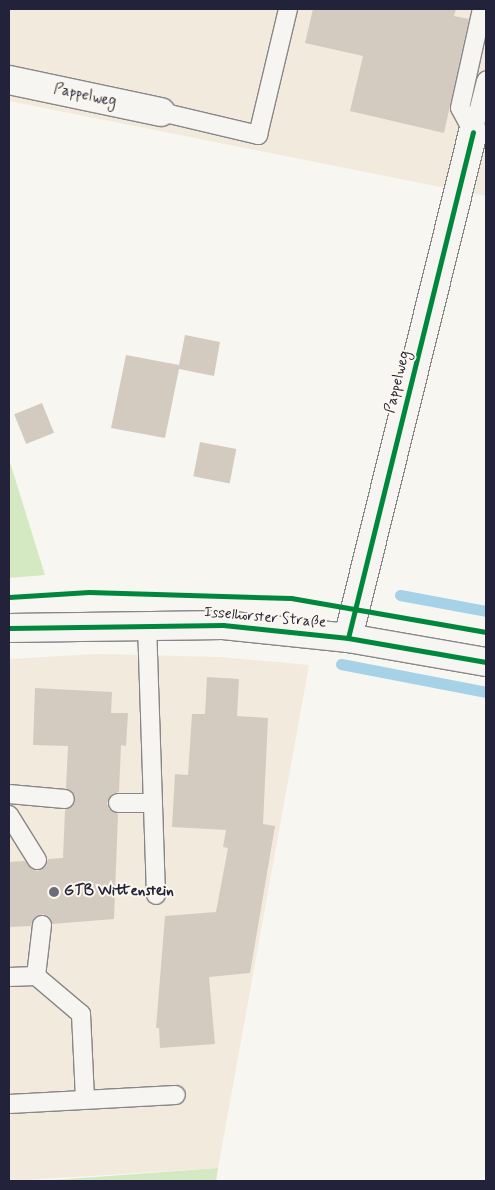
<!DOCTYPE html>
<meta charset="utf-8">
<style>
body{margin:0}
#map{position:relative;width:495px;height:1190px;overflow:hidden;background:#f8f6f0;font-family:Mynerve,sans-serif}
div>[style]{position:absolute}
.built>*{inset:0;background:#f2eadc}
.green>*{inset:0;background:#d4e9c1}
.stream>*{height:11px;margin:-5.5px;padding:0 5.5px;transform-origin:5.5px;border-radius:5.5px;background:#a5d2e7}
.building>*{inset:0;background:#d3cbc0;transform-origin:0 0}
.roads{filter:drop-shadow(1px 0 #878688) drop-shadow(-1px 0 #878688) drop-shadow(0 1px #878688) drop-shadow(0 -1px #878688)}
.lane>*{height:18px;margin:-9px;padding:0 9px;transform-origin:9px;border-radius:9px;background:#f6f5f1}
.street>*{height:28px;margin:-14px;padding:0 14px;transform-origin:14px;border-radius:14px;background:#f6f5f1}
.secondary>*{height:28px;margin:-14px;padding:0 14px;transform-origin:14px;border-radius:14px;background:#f6f5f1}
.cycleway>*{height:5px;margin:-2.5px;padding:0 2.5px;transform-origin:2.5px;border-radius:2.5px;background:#00873e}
.dots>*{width:14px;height:14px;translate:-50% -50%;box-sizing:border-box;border:2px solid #fbf7ec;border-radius:50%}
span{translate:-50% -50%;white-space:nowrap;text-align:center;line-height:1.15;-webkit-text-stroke:4px #fbf7ec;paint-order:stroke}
.street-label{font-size:15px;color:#22223b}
.poi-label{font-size:15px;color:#22223b;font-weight:700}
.left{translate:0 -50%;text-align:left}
.frame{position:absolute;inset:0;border:10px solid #22223b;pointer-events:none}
</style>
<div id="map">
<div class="built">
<div style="clip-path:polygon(9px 9px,486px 9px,486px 196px,9px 101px)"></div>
<div style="clip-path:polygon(97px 654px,221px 657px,309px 665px,218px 1168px,9px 1181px,9px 659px)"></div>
</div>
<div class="green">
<div style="clip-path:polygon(9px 459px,45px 575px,9px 578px)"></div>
<div style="clip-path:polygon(218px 1168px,216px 1181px,40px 1181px)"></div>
</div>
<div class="stream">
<div style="left:400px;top:595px;width:87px;rotate:10.5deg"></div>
<div style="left:341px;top:664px;width:148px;rotate:10.9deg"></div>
</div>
<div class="building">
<div style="clip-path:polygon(313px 9px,456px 9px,454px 16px,469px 19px,444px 133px,350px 111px,363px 56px,305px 43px)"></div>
<div style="clip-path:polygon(185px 335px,220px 342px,214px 376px,179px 369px,165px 438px,111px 428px,126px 355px,179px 365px)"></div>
<div style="left:42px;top:403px;width:32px;height:30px;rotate:68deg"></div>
<div style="left:200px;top:442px;width:37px;height:35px;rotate:11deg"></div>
<div style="clip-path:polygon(207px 677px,239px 679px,237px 716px,268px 718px,263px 824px,275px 826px,250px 973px,209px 977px,215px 1044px,160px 1048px,159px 1028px,156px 1028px,165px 916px,216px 912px,228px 848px,223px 847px,226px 830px,172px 827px,175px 774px,188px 775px,192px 714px,205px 714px)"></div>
<div style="clip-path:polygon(35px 688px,112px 692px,111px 713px,128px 713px,126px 746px,121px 745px,119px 792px,112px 794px,107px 803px,109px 809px,118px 814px,114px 919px,52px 924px,49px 917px,43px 914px,34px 918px,31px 926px,9px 927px,9px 862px,25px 861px,32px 869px,38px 871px,46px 865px,48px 859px,63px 858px,65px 810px,73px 805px,75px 800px,74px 794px,66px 788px,68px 746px,33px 745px)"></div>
</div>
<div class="roads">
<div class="lane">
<div style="left:161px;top:112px;width:100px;rotate:13.3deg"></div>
<div style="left:258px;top:135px;width:130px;rotate:-76.6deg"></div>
<div style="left:473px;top:132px;width:27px;rotate:-118deg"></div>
<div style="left:460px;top:108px;width:101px;rotate:-77.5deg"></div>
<div style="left:473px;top:132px;width:53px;rotate:-75.7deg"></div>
<div style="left:147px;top:624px;width:271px;rotate:88.1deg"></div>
<div style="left:9px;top:794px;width:56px;rotate:5.1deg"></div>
<div style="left:118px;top:803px;width:35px"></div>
<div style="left:9px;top:815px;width:53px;rotate:58.1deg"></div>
<div style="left:42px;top:925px;width:51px;rotate:96.7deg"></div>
<div style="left:36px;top:976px;width:59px;rotate:40.2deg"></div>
<div style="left:81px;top:1014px;width:85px;rotate:87.3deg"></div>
<div style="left:9px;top:977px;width:27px;rotate:-2deg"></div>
<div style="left:9px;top:1104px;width:167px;rotate:-3.1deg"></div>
</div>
<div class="street">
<div style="left:9px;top:80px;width:155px;rotate:11.9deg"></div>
<div style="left:348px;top:638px;width:521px;rotate:-76.12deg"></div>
</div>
<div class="secondary">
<div style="left:9px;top:628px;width:214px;rotate:-0.8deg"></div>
<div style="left:223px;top:625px;width:126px;rotate:5.9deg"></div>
<div style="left:348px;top:638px;width:140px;rotate:9.9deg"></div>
</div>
</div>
<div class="cycleway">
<div style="left:9px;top:597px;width:80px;rotate:-3.6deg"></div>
<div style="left:89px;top:592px;width:202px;rotate:1.7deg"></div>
<div style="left:291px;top:598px;width:198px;rotate:9.9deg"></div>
<div style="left:9px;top:628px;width:214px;rotate:-0.8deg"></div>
<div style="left:223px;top:625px;width:126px;rotate:5.9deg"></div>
<div style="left:348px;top:638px;width:140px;rotate:9.9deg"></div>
<div style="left:348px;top:638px;width:521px;rotate:-76.12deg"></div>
</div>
<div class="dots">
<div style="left:54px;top:892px;background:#6d6c7a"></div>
</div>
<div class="street-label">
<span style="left:85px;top:96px;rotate:12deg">Pappelweg</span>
<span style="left:398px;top:382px;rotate:-76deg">Pappelweg</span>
<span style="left:265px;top:618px;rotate:5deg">Isselhorster Straße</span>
</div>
<div class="poi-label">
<span class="left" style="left:64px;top:892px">GTB Wittenstein</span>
</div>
<div class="frame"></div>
</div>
